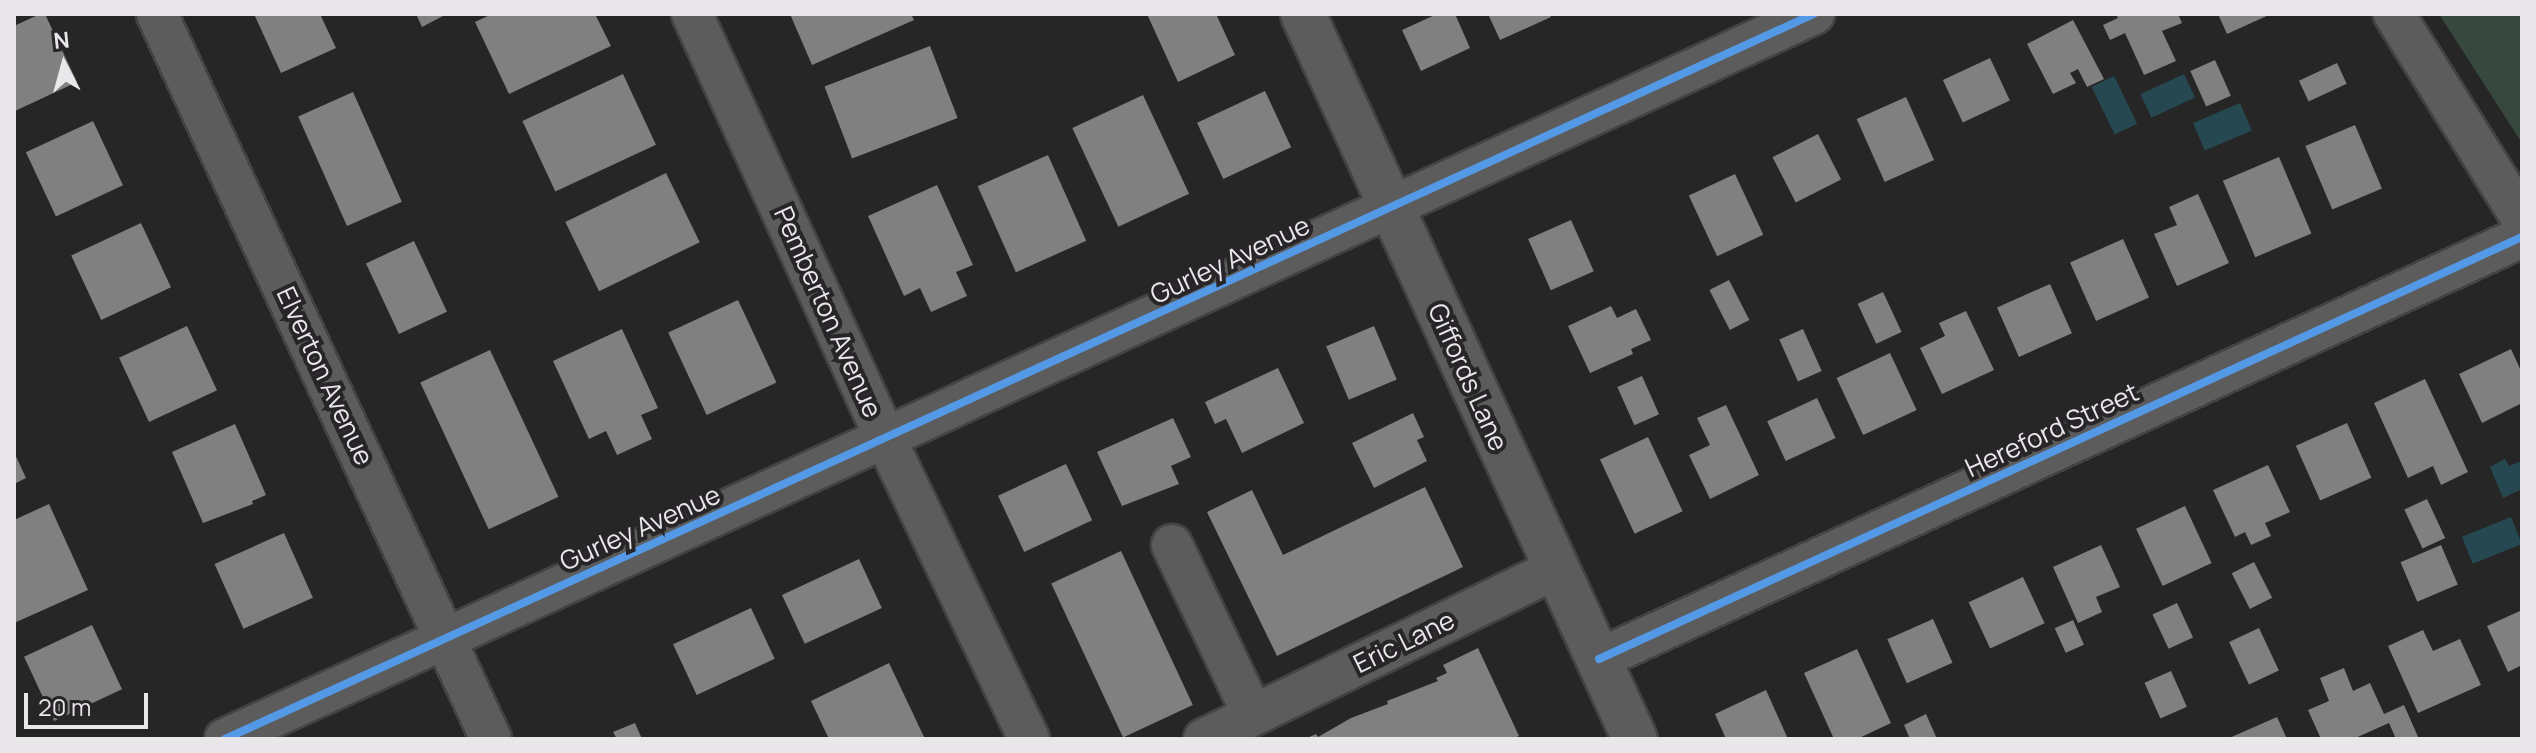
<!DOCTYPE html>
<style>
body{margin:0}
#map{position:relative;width:2536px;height:753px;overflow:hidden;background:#272627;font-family:Manrope,sans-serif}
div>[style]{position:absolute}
.green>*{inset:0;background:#37483f}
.water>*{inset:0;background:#264951;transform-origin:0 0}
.building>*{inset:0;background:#818081;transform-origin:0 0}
.roads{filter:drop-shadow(2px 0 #434244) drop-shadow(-2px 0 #434244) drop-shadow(0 2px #434244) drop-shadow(0 -2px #434244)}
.street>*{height:40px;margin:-20px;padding:0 20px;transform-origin:20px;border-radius:20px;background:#5d5c5d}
.secondary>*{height:44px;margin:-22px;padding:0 22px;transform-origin:22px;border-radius:22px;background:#5d5c5d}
.cycleway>*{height:8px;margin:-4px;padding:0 4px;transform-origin:4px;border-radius:4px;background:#5399e6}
span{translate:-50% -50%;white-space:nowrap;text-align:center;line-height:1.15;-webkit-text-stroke:8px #282528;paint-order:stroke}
.street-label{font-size:26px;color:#e9e7ea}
.frame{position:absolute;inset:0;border:16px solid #e9e7ea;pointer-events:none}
.north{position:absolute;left:24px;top:24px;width:80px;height:80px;-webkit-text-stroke:6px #282528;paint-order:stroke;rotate:354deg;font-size:22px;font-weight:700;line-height:32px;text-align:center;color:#e9e7ea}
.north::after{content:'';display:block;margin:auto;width:28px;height:36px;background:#e9e7ea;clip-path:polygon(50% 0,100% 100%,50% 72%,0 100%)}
.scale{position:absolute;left:24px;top:693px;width:124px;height:36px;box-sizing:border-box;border:4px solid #e9e7ea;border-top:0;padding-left:10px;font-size:24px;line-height:28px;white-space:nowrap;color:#e9e7ea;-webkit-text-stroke:6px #282528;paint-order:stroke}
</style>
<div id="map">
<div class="green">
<div style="clip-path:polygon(2439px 14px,2522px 14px,2522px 143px)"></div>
</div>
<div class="water">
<div style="left:2184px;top:74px;width:26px;height:48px;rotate:65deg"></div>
<div style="left:2114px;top:76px;width:53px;height:25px;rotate:64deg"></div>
<div style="left:2240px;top:103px;width:30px;height:51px;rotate:67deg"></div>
<div style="clip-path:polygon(2505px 459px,2509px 466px,2522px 461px,2522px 489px,2503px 498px,2490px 467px)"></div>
<div style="left:2511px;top:517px;width:29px;height:53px;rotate:68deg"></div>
</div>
<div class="building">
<div style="clip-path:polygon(40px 14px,45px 14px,77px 82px,15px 111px,14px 26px)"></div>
<div style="clip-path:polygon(254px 14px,320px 14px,336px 48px,281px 73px)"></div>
<div style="clip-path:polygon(416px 14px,442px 14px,443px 16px,422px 27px)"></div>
<div style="clip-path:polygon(492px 14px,595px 14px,611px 46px,509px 94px,475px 22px)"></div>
<div style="clip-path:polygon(790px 14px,911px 14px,914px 20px,812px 65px)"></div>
<div style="clip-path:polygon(1147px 14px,1216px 14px,1235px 55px,1178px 82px)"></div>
<div style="clip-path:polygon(1437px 14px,1455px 14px,1470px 48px,1421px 71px,1402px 30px)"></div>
<div style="clip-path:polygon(1488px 14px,1550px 14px,1551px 17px,1500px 40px)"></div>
<div style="clip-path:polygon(2116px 14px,2178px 14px,2182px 23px,2162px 31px,2176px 61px,2144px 75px,2125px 33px,2110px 40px,2103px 25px,2118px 18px)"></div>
<div style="clip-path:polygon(2218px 14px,2271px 14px,2227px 34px)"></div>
<div style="clip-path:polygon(2073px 20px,2104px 79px,2087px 87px,2078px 69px,2070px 73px,2076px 83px,2053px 94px,2027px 44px)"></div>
<div style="left:930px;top:46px;width:77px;height:113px;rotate:69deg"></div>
<div style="left:1990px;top:58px;width:47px;height:52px;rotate:65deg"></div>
<div style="left:2215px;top:60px;width:39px;height:27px;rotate:66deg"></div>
<div style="left:2337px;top:63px;width:23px;height:42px;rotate:65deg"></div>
<div style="left:623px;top:74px;width:78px;height:111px;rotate:65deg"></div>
<div style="left:1265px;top:91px;width:62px;height:75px;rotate:65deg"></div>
<div style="left:353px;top:92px;width:120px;height:60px;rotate:66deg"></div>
<div style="left:1143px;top:95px;width:109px;height:78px;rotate:65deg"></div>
<div style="left:1906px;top:97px;width:69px;height:54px;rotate:66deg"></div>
<div style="left:93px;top:121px;width:71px;height:74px;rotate:65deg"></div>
<div style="left:2355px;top:125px;width:69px;height:54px;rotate:67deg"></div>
<div style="left:1818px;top:134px;width:51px;height:51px;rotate:63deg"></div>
<div style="left:1048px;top:155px;width:94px;height:77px;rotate:66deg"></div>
<div style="left:2279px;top:157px;width:83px;height:61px;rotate:67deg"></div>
<div style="left:666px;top:173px;width:77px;height:112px;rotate:64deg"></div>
<div style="left:1735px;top:174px;width:67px;height:51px;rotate:65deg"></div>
<div style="clip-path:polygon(937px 185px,973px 265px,956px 272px,967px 296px,931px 312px,920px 288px,904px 296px,868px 216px)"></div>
<div style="clip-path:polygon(2198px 194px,2229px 263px,2177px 286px,2154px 234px,2177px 225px,2169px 207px)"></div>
<div style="left:1571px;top:220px;width:56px;height:47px;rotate:66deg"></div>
<div style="left:141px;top:223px;width:71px;height:77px;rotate:65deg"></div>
<div style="left:2123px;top:239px;width:64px;height:58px;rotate:66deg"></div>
<div style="left:414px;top:241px;width:78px;height:53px;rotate:65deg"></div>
<div style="left:1729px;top:280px;width:45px;height:22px;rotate:63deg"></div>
<div style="left:2050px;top:284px;width:54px;height:58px;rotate:66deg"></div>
<div style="left:1883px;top:292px;width:44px;height:28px;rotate:65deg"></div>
<div style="left:738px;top:300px;width:91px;height:77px;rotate:65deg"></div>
<div style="clip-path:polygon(1611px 306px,1617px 318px,1636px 309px,1651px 340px,1631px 349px,1633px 354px,1590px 373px,1568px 326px)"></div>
<div style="clip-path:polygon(1966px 311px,1994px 370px,1942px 394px,1920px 348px,1945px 336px,1939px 323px)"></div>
<div style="left:187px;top:326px;width:71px;height:75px;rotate:65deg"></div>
<div style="left:1374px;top:326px;width:58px;height:52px;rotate:67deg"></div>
<div style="clip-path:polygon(622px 329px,658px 408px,641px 415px,652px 439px,617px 455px,606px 431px,589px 439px,553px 361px)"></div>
<div style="left:1803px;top:329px;width:46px;height:26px;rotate:66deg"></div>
<div style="clip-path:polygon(2511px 349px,2522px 373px,2522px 403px,2482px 423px,2459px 374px)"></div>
<div style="left:490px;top:350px;width:162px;height:77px;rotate:65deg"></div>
<div style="left:1890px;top:353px;width:63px;height:59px;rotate:65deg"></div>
<div style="clip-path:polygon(1278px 368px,1304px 423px,1242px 453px,1226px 419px,1215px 424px,1205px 402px)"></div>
<div style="left:1642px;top:376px;width:42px;height:27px;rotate:66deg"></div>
<div style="clip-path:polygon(2425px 379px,2468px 472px,2441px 485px,2433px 466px,2408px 478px,2374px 403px)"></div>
<div style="left:1817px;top:398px;width:44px;height:55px;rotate:65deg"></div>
<div style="clip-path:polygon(1726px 405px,1759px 475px,1710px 499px,1689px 455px,1710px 445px,1697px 418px)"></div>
<div style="clip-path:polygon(1413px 413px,1424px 437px,1417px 440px,1427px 461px,1374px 488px,1352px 443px)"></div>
<div style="clip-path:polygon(1173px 418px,1191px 457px,1171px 466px,1179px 484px,1122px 506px,1097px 452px)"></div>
<div style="left:2347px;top:423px;width:60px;height:56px;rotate:66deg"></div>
<div style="clip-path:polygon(235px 424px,266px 495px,252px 501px,253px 504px,203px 523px,172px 452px)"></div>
<div style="left:1648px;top:437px;width:82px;height:53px;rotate:65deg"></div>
<div style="clip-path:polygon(14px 452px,26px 478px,14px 484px)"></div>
<div style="left:1066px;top:464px;width:62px;height:75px;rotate:65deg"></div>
<div style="clip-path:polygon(2268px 465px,2290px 512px,2265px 523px,2271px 536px,2251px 545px,2245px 532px,2235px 537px,2213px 490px)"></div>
<div style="clip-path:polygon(1425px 487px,1463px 567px,1277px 656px,1207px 512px,1252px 490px,1283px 555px)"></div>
<div style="left:2427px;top:499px;width:43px;height:25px;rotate:65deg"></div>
<div style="clip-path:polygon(49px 504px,88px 590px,14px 623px,14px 520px)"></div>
<div style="left:2185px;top:506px;width:63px;height:54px;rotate:65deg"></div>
<div style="left:284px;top:533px;width:71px;height:76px;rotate:66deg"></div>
<div style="clip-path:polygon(2101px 545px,2120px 587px,2096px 597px,2102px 612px,2078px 623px,2053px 567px)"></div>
<div style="left:2441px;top:545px;width:43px;height:44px;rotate:67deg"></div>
<div style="left:1121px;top:551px;width:170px;height:77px;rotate:65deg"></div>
<div style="left:859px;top:559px;width:54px;height:85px;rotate:65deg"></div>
<div style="left:2254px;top:562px;width:40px;height:25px;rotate:63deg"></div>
<div style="left:2023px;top:577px;width:51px;height:60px;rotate:65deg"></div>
<div style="left:2177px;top:603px;width:38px;height:27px;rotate:65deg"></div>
<div style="left:751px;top:608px;width:56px;height:86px;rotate:65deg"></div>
<div style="clip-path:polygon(2522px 610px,2522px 665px,2508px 672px,2487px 626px)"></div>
<div style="left:1933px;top:619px;width:48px;height:50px;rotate:66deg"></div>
<div style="left:2073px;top:620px;width:27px;height:20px;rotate:66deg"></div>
<div style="left:92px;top:625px;width:71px;height:75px;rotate:65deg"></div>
<div style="left:2259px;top:628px;width:47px;height:33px;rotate:65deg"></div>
<div style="clip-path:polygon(2423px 630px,2433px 651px,2460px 639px,2481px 685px,2418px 713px,2388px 646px)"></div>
<div style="clip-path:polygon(1478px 648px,1519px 736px,1512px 739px,1305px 739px,1316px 734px,1318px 737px,1351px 718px,1388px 704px,1387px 701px,1438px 681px,1436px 678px,1447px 673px,1443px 665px)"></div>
<div style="clip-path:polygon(1857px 649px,1891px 723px,1857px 739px,1834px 739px,1804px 673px)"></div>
<div style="clip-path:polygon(889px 663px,925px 739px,829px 739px,811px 701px)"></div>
<div style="clip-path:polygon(2344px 668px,2353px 691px,2370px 683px,2384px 714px,2404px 705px,2419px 739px,2396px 739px,2389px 723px,2353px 739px,2321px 739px,2308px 710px,2329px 701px,2320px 678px)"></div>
<div style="left:2171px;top:671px;width:39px;height:29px;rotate:66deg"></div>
<div style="clip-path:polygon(1766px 690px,1788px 739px,1726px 739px,1715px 714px)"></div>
<div style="clip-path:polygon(1926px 714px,1937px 739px,1910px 739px,1904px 725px)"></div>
<div style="clip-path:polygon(2277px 717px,2287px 739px,2227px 739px)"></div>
<div style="clip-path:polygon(635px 723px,642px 739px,617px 739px,613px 732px)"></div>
</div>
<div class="roads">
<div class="street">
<div style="left:157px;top:14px;width:798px;rotate:65.26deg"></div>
<div style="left:692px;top:14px;width:468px;rotate:65.5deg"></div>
<div style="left:886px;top:440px;width:331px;rotate:64.4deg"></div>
<div style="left:2394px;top:14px;width:242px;rotate:58deg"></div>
<div style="left:1172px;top:545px;width:188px;rotate:64.5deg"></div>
<div style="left:1599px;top:659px;width:1015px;rotate:-24.57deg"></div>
<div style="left:225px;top:739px;width:1747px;rotate:-24.53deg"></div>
<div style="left:1204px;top:739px;width:390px;rotate:-25.8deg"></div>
</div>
<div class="secondary">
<div style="left:1303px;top:14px;width:797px;rotate:65.4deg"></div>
</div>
</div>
<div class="cycleway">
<div style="left:1599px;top:659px;width:1015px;rotate:-24.57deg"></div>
<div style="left:225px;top:739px;width:1747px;rotate:-24.53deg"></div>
</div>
<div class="street-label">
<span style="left:1230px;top:260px;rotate:-25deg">Gurley Avenue</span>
<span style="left:828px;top:312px;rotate:66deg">Pemberton Avenue</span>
<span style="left:325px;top:376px;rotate:65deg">Elverton Avenue</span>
<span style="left:1468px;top:377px;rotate:66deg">Giffords Lane</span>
<span style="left:2052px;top:430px;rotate:-25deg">Hereford Street</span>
<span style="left:640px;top:528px;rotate:-24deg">Gurley Avenue</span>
<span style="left:1404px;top:642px;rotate:-26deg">Eric Lane</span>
</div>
<div class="frame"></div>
<div class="north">N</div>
<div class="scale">20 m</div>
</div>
